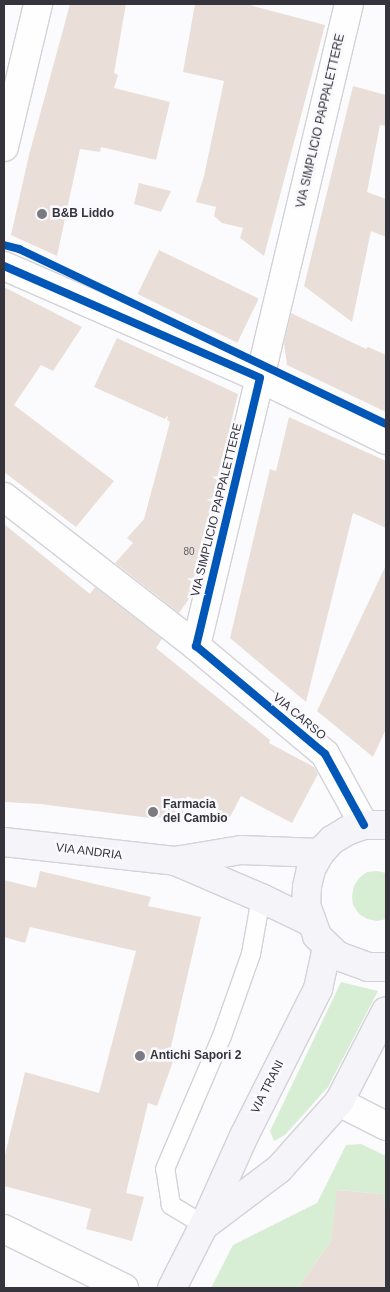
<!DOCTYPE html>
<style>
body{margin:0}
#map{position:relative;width:390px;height:1292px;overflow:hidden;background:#fbfbfd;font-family:Arial,sans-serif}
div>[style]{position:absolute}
.green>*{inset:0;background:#d7eed4}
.building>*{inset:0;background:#e9dfd8;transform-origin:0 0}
.roads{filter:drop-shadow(1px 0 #d3d2d7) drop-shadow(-1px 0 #d3d2d7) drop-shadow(0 1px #d3d2d7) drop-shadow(0 -1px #d3d2d7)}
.lane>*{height:18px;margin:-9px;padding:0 9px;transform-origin:9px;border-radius:9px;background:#fefeff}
.street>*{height:28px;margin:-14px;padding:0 14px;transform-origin:14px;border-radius:14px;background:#fefeff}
.secondary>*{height:28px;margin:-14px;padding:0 14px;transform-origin:14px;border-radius:14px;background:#f5f4f8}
.cycleway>*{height:8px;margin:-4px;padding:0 4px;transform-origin:4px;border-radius:4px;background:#0057b8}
.dots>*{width:14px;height:14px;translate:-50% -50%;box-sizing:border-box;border:2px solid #fafafe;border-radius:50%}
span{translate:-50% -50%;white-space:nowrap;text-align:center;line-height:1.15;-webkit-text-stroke:5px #fafafe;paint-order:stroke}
.number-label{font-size:10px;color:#625f63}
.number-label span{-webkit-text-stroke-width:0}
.street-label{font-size:12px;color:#35343c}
.poi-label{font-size:12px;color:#35343c;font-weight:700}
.left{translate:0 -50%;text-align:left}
.frame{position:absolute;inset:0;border:5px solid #35343c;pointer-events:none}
</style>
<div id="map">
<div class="green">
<div style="clip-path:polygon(377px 871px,386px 873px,386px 919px,377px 921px,367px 919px,359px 914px,353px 905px,352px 896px,354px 886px,359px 878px,367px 872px)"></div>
<div style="clip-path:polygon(341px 982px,378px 991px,328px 1087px,285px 1135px,274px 1141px,270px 1131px)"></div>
<div style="clip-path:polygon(361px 1144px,386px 1156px,386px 1217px,382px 1194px,338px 1190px,331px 1241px,298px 1288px,211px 1288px,233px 1245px,317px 1203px,346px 1145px)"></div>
</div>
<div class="building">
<div style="clip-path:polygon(70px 4px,126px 4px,114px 73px,118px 75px,114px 88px,170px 102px,156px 160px,101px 147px,100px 152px,80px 149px,57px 256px,11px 235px,29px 155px)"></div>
<div style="clip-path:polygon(195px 4px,246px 4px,325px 25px,264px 256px,240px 238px,243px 228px,222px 223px,214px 216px,216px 207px,196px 202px,204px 176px,224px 81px,183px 72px)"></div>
<div style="clip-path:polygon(353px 86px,386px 95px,386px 126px,380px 125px,367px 192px,386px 199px,386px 237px,371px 231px,352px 322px,304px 286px)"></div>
<div style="clip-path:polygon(139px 183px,171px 191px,161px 212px,134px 204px)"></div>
<div style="left:159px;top:250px;width:111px;height:49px;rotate:26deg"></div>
<div style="clip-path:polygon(4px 287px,82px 327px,53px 371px,41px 365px,14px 405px,114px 481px,76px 527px,4px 472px)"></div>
<div style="clip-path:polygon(291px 313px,366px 349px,368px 347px,386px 355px,386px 412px,287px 365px,284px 343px)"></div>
<div style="clip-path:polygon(117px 338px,238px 394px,189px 599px,179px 613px,115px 563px,133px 543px,127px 538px,144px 519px,170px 422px,167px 420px,168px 415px,165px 419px,94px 387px)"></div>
<div style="clip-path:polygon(289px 417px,386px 461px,386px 528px,353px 513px,306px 702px,230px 638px,270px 469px,276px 471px)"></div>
<div style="clip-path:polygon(4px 524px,90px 594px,95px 587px,162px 639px,156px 648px,270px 740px,269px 743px,314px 767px,318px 774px,292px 823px,241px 796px,230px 817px,187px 796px,182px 816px,150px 818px,40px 804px,4px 802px)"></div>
<div style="clip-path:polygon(386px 565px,386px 729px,373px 757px,317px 711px)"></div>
<div style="clip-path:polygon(40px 871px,151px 897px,148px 906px,201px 917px,170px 1051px,176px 1053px,157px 1106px,148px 1103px,126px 1193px,144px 1197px,132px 1241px,86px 1229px,91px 1209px,4px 1186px,4px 1159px,25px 1072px,99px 1093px,136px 951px,30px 927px,25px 943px,4px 937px,4px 880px,36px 888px)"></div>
<div style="clip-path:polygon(337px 1190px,383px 1194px,386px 1217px,386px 1288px,298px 1288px,331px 1241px)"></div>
</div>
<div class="roads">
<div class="lane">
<div style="left:204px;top:1225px;width:39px;rotate:-149deg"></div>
<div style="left:171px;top:1205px;width:36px;rotate:-99deg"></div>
<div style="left:165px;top:1169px;width:145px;rotate:-66.8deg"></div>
<div style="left:222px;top:1036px;width:87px;rotate:-70.5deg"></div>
<div style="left:251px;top:954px;width:57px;rotate:-79.9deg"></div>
</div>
<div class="street">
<div style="left:4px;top:147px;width:147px;rotate:-76.6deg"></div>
<div style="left:4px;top:266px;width:279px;rotate:23.6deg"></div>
<div style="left:260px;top:378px;width:140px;rotate:26.2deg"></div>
<div style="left:4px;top:497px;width:243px;rotate:37.8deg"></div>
<div style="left:196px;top:646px;width:168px;rotate:39.9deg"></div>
<div style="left:325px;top:754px;width:81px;rotate:61.2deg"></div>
<div style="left:196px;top:646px;width:660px;rotate:-76.6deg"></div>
<div style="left:339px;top:1102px;width:53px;rotate:27.1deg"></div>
<div style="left:4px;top:1229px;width:134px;rotate:26.2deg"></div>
</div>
<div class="secondary">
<div style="left:386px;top:825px;width:22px;rotate:180deg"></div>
<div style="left:364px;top:825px;width:18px;rotate:161deg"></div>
<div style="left:347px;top:831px;width:17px;rotate:149deg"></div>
<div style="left:332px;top:840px;width:18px;rotate:133deg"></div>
<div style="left:320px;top:853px;width:18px;rotate:119deg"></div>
<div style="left:311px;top:869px;width:18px;rotate:103deg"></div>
<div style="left:307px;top:887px;width:18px;rotate:93deg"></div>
<div style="left:306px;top:905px;width:33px;rotate:70deg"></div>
<div style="left:317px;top:936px;width:29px;rotate:44deg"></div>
<div style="left:338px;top:956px;width:32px;rotate:20deg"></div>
<div style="left:368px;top:967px;width:18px"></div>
<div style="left:4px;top:842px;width:172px;rotate:6.3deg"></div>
<div style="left:175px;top:861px;width:94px;rotate:23.3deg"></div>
<div style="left:261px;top:898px;width:55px;rotate:25.6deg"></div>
<div style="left:175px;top:861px;width:67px;rotate:-9.5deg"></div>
<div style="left:241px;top:850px;width:79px;rotate:2.2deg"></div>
<div style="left:206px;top:1224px;width:91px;rotate:-37deg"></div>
<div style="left:279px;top:1169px;width:90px;rotate:-48.2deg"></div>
<div style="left:339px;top:1102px;width:102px;rotate:-62.7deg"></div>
<div style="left:172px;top:1288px;width:71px;rotate:-63.1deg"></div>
<div style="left:204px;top:1225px;width:98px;rotate:-65.8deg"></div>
<div style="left:244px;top:1136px;width:165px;rotate:-63.3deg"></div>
<div style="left:318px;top:989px;width:43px;rotate:-77.9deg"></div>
</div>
</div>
<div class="cycleway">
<div style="left:4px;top:245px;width:16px;rotate:15deg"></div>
<div style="left:19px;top:249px;width:407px;rotate:25.5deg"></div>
<div style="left:4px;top:266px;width:279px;rotate:23.6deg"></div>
<div style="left:260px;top:378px;width:276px;rotate:103.4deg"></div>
<div style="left:196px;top:646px;width:168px;rotate:39.9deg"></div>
<div style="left:325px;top:754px;width:81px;rotate:61.2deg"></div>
</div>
<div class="dots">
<div style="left:42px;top:214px;background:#7a7a80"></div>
<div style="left:153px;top:812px;background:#7a7a80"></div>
<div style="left:140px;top:1056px;background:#7a7a80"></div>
</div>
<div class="number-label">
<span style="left:189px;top:552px">80</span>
</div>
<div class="street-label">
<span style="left:321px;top:121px;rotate:-77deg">VIA SIMPLICIO PAPPALETTERE</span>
<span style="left:217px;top:510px;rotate:-76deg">VIA SIMPLICIO PAPPALETTERE</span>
<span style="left:299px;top:717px;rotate:40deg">VIA CARSO</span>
<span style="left:89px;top:852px;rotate:7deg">VIA ANDRIA</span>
<span style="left:268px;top:1087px;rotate:-63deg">VIA TRANI</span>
</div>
<div class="poi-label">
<span class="left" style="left:52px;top:214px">B&amp;B Liddo</span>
<span class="left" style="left:163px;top:812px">Farmacia<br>del Cambio</span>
<span class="left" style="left:150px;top:1056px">Antichi Sapori 2</span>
</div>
<div class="frame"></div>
</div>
